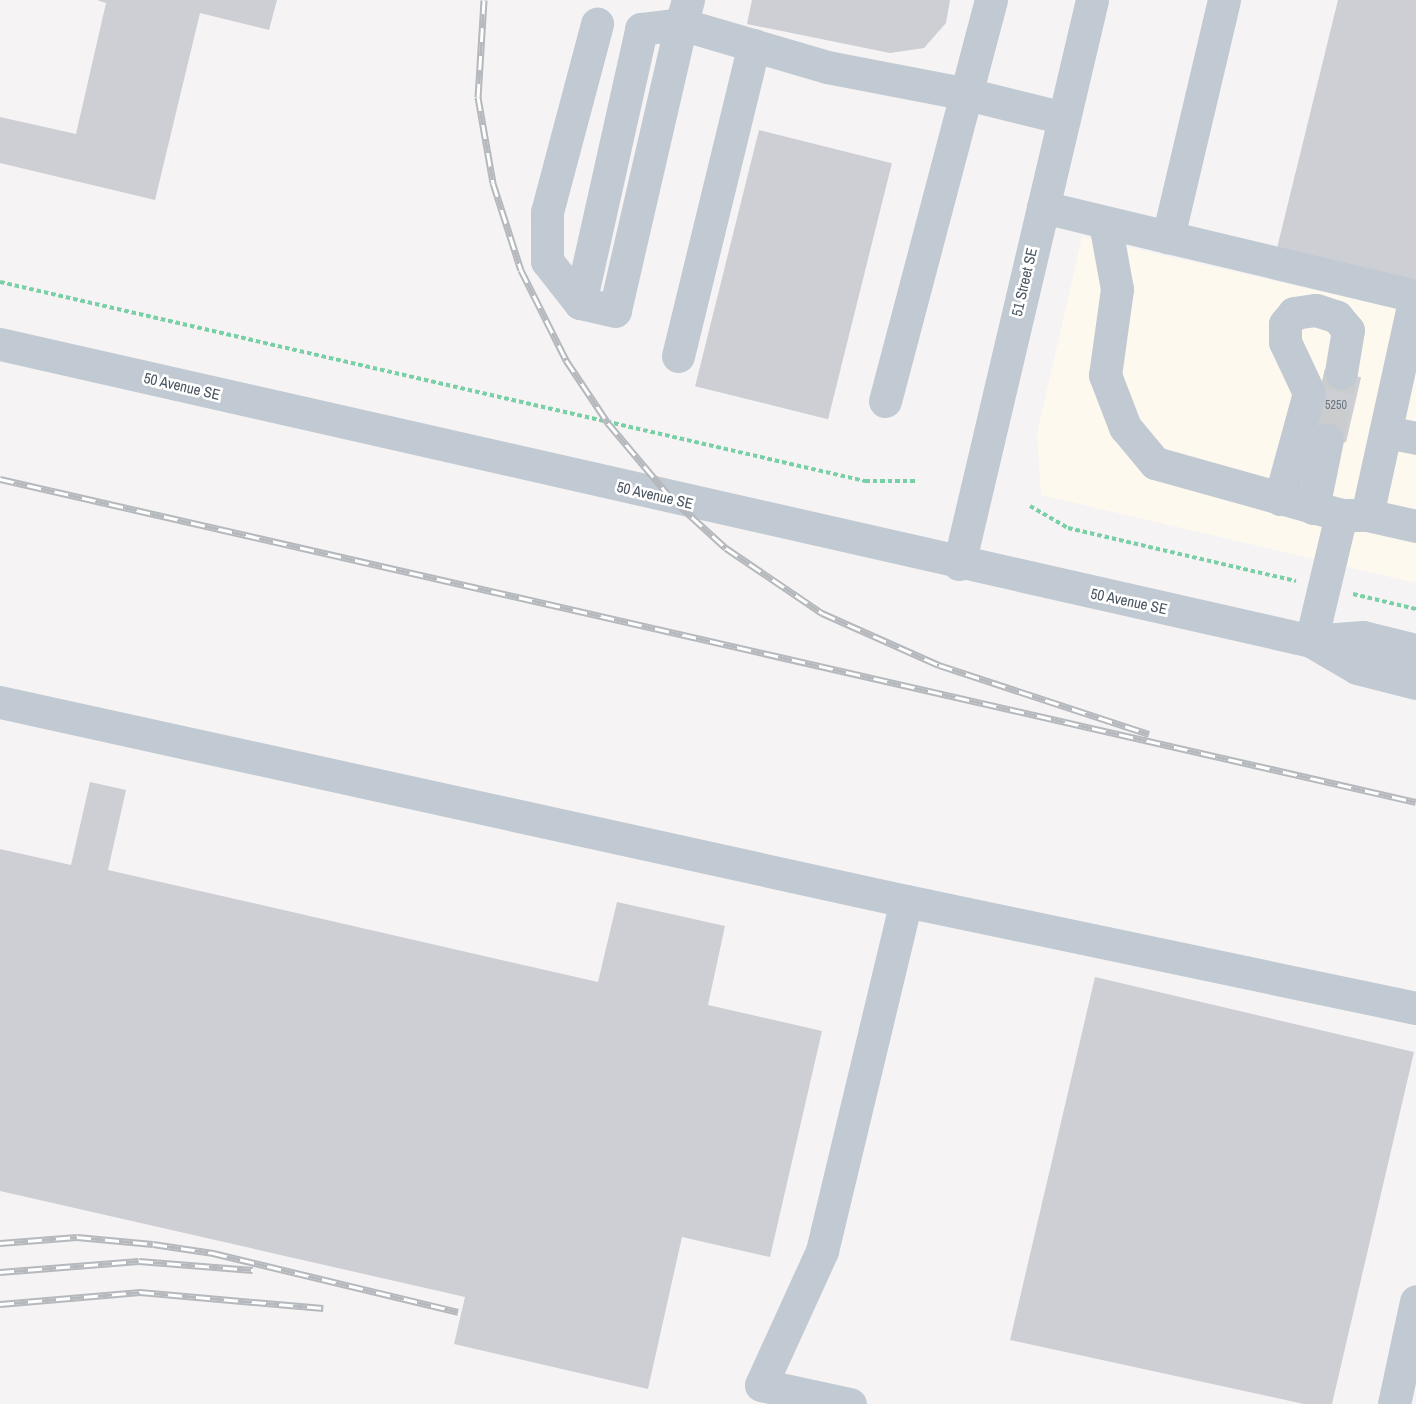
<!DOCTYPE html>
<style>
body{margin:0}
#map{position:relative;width:1416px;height:1404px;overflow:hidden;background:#f5f3f3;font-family:"Archivo Narrow",sans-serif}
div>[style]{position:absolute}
.commercial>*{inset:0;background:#fdf9ef}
.building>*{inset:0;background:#cdcfd5;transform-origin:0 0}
.minor-tunnel>*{height:33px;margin-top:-16.5px;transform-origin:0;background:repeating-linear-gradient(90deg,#caccce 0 33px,transparent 0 49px)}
.path>*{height:4px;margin-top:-2px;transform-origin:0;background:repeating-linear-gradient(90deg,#7ad0a6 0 4.5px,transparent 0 7.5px)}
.minor>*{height:33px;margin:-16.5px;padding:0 16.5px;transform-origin:16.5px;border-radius:16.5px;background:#c1cad2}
.rail>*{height:7px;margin-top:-3.5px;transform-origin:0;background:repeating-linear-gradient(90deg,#fff 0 14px,#b5b8bd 0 28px);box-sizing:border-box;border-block:2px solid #b5b8bd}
span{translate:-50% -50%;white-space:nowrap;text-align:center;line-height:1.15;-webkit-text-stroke:5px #fff;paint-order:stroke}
.number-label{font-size:12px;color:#6b747e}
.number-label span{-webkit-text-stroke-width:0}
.street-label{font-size:15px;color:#4a5661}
</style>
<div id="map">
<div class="commercial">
<div style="clip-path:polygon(1082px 237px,1416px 313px,1416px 583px,1041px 495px,1037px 434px)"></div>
</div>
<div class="building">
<div style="clip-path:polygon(97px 0,277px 0,269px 30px,200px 13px,155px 200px,0 163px,0 117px,76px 134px,106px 3px)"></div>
<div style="clip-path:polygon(752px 0,950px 0,946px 23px,924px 48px,890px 53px,747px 24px)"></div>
<div style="clip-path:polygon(1338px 0,1416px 0,1416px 280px,1277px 248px)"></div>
<div style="left:759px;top:130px;width:137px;height:264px;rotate:14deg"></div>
<div style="left:1325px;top:369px;width:37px;height:67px;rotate:13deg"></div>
<div style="clip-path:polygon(90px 782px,126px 790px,108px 870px,598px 982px,617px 902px,725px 926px,708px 1005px,822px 1031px,770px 1257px,682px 1237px,648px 1389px,454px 1344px,465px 1297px,0 1191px,0 849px,71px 865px)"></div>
<div style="clip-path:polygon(1095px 977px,1414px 1052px,1332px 1404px,1304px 1404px,1010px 1340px)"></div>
</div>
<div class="minor-tunnel">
<div style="left:1327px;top:439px;width:68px;rotate:-78.2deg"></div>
</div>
<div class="path">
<div style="left:0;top:282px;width:888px;rotate:12.96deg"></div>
<div style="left:865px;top:481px;width:50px"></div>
<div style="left:1030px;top:506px;width:44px;rotate:30.1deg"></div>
<div style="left:1068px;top:528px;width:234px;rotate:13.1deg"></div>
<div style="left:1353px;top:594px;width:65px;rotate:13.4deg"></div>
</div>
<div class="minor">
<div style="left:688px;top:0;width:25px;rotate:106deg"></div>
<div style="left:681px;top:24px;width:152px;rotate:16.4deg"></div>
<div style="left:827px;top:67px;width:143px;rotate:10.9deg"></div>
<div style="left:967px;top:94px;width:100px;rotate:13.9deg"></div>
<div style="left:1224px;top:0;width:244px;rotate:103.3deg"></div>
<div style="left:1168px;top:237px;width:255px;rotate:13.4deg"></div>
<div style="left:681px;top:24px;width:294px;rotate:103deg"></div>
<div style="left:615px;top:311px;width:36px;rotate:-167deg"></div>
<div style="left:580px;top:303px;width:281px;rotate:-77.4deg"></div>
<div style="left:641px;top:29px;width:40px;rotate:-7.1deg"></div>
<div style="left:1043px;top:207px;width:129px;rotate:13.5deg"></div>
<div style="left:1105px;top:223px;width:67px;rotate:79.7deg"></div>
<div style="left:1117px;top:289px;width:87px;rotate:97.9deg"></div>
<div style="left:1105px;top:375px;width:56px;rotate:69deg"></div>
<div style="left:1125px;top:427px;width:47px;rotate:50.2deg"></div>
<div style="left:1155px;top:463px;width:193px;rotate:15.6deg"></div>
<div style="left:580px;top:303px;width:53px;rotate:-128.2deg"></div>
<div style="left:547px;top:261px;width:49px;rotate:-90deg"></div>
<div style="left:547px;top:212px;width:195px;rotate:-75.1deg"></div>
<div style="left:0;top:344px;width:1344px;rotate:12.76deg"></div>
<div style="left:1311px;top:641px;width:52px;rotate:-4.4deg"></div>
<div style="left:1363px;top:637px;width:55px;rotate:13.8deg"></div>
<div style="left:678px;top:356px;width:320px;rotate:-76.3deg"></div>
<div style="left:885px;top:401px;width:415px;rotate:-75.2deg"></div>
<div style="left:1386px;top:432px;width:31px;rotate:11deg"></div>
<div style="left:1280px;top:499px;width:110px;rotate:-74.7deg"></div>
<div style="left:1309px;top:393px;width:56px;rotate:-115.2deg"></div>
<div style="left:1285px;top:342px;width:18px;rotate:-90deg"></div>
<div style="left:1285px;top:324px;width:14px;rotate:-51deg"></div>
<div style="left:1294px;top:313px;width:22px;rotate:-8deg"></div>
<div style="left:1316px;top:310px;width:22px;rotate:18deg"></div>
<div style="left:1337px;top:317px;width:17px;rotate:50deg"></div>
<div style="left:1348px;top:330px;width:43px;rotate:99.5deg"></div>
<div style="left:1313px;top:508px;width:70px;rotate:-78.5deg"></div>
<div style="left:1367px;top:515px;width:50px;rotate:12.7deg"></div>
<div style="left:959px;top:564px;width:579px;rotate:-76.73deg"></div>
<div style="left:1311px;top:641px;width:130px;rotate:-76.6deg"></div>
<div style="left:1341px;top:515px;width:26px"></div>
<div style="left:1367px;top:515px;width:224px;rotate:-77.6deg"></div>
<div style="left:1311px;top:641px;width:53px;rotate:30.4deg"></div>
<div style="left:1357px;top:668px;width:61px;rotate:14.3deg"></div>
<div style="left:0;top:702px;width:928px;rotate:12.39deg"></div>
<div style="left:906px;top:901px;width:360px;rotate:103.5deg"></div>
<div style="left:822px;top:1251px;width:147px;rotate:114.5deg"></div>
<div style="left:761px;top:1385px;width:91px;rotate:12.1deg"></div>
<div style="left:906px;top:901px;width:521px;rotate:11.85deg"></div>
<div style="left:1394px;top:1404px;width:105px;rotate:-77.9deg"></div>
</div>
<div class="rail">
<div style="left:484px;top:0;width:97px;rotate:93.5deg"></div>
<div style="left:478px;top:97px;width:87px;rotate:80.1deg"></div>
<div style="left:493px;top:183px;width:91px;rotate:72.2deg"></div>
<div style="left:521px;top:270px;width:101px;rotate:63.4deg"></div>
<div style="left:566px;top:360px;width:76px;rotate:56.3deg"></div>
<div style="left:608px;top:423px;width:98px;rotate:50deg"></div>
<div style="left:671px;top:498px;width:74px;rotate:42.3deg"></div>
<div style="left:726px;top:548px;width:116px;rotate:34.1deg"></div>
<div style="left:822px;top:613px;width:128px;rotate:24deg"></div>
<div style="left:939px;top:665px;width:221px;rotate:18.2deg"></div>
<div style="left:0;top:479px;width:1452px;rotate:12.85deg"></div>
<div style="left:0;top:1243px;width:77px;rotate:-4.5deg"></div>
<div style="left:77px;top:1237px;width:76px;rotate:5.3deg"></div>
<div style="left:153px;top:1244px;width:61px;rotate:8.5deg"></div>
<div style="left:213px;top:1253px;width:252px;rotate:13.5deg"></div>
<div style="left:0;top:1272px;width:139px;rotate:-4.5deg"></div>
<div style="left:139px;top:1261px;width:114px;rotate:4.5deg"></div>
<div style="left:0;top:1304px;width:141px;rotate:-4.9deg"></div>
<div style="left:140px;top:1292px;width:184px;rotate:5deg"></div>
</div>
<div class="number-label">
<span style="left:1336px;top:406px">5250</span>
</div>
<div class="street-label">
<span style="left:1024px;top:282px;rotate:-77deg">51 Street SE</span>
<span style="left:182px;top:386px;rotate:13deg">50 Avenue SE</span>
<span style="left:655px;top:495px;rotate:13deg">50 Avenue SE</span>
<span style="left:1129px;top:601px;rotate:12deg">50 Avenue SE</span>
</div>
</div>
